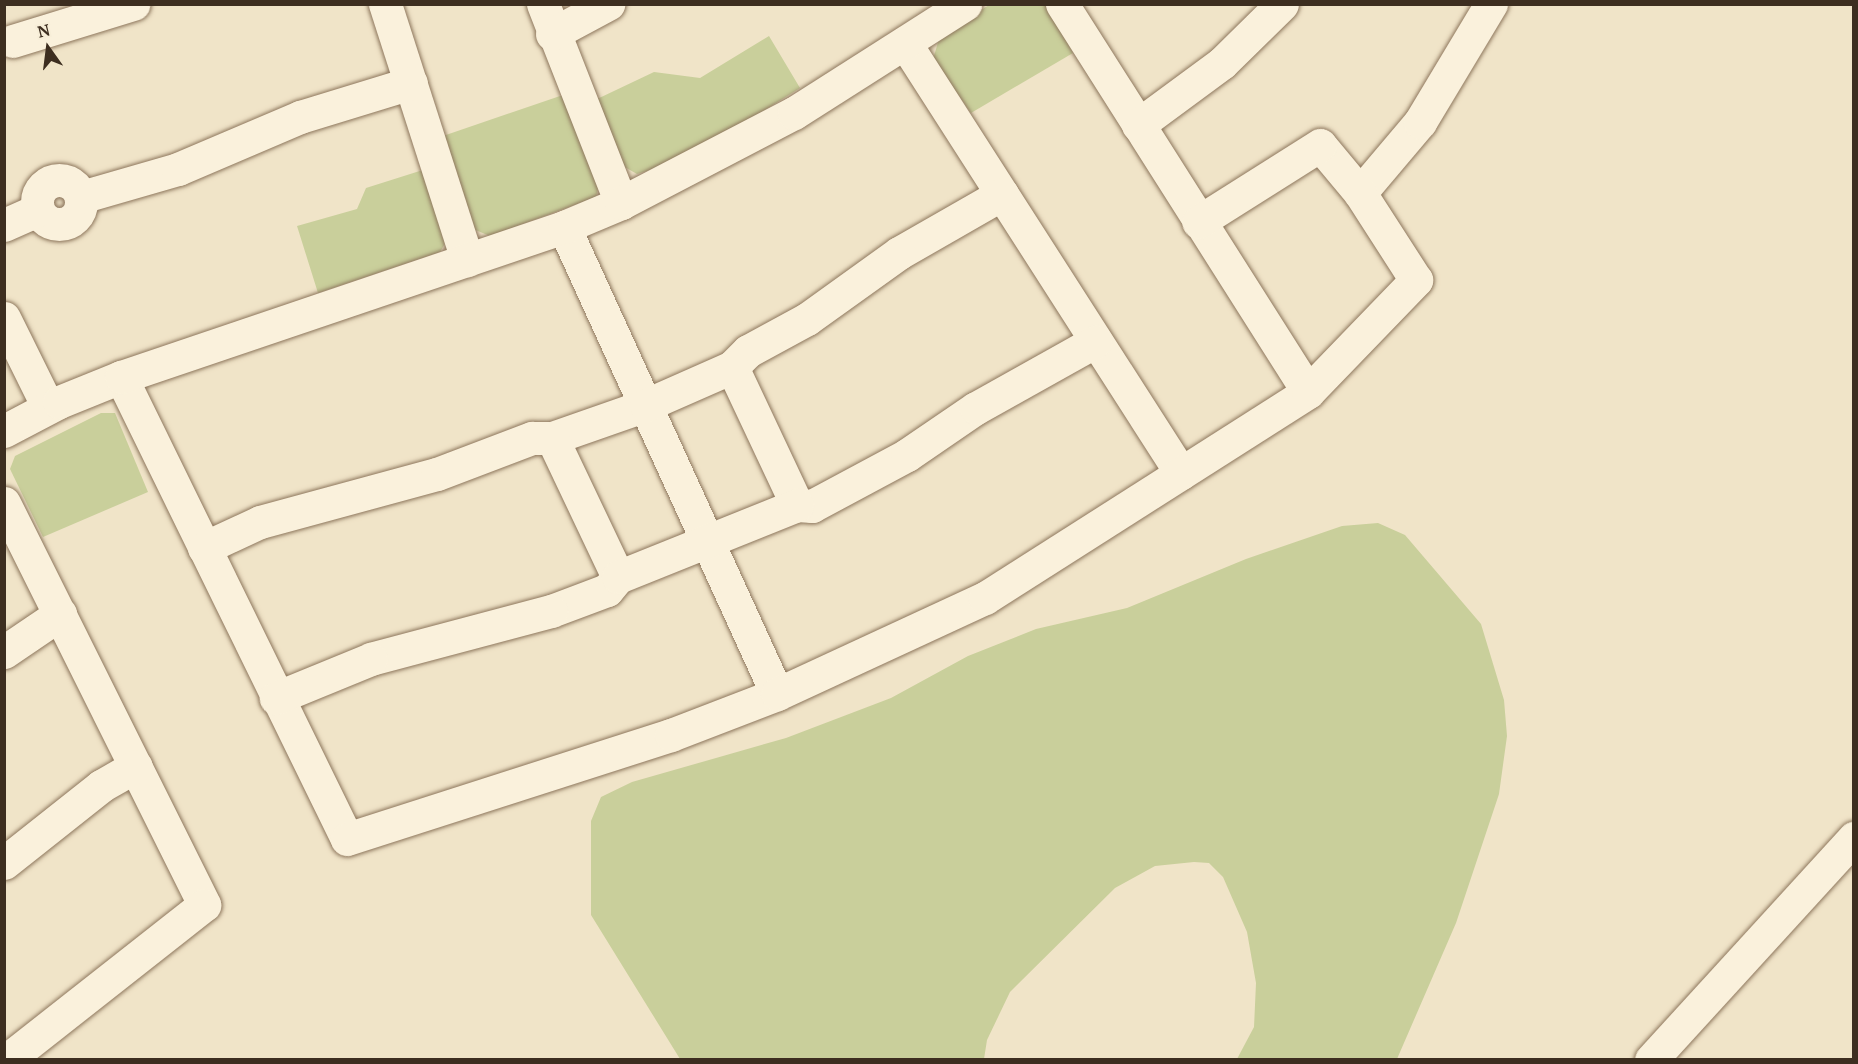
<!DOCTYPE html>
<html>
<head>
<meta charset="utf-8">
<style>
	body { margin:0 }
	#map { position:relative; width:1858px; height:1064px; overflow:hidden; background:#f0e4c8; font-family:"PT Serif",serif }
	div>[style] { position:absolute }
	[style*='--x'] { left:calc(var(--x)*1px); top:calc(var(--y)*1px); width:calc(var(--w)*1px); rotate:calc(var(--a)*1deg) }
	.green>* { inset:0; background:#c9cf9b }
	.roads { filter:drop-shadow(0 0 2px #8d765c) drop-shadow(0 0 2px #8d765c) }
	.minor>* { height:33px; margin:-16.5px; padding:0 16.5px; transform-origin:16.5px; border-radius:16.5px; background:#faf1dc }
	.minor>.ring { margin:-16.5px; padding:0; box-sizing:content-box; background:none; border:33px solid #faf1dc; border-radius:50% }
	span { translate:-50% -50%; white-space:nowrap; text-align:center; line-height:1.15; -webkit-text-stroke:4.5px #f7eed8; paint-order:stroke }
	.frame { position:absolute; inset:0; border:6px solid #3d2e20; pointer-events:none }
	.north { position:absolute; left:18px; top:18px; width:60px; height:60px; -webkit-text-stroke:4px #f7eed8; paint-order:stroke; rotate:346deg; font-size:16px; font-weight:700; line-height:24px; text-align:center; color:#3d2e20 }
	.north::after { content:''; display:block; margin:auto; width:21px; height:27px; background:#3d2e20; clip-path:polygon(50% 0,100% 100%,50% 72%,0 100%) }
</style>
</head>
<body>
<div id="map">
	<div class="green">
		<div style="clip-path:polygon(989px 5px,1046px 5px,1073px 53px,971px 113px,933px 59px,940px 36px)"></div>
		<div style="clip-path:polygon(769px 36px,800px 88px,720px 138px,663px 166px,637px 174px,623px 166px,595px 100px,654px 72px,700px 78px)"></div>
		<div style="clip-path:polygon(563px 95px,600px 180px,596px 197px,490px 236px,473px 229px,443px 136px)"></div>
		<div style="clip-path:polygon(426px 169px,447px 240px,440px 252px,318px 293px,297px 226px,357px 209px,366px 188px)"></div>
		<div style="clip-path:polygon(101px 413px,115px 413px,148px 492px,43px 537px,10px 469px,15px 456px)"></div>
		<div style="clip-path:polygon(1378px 523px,1405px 535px,1481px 624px,1504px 700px,1507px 736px,1499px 794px,1456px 923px,1397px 1059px,1237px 1059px,1254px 1027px,1256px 983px,1247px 932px,1223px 877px,1209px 863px,1194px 862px,1155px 866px,1115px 888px,1010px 992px,987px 1040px,984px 1059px,680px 1059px,591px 915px,591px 821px,601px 797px,632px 782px,786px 738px,891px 698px,968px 656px,1036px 629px,1127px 608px,1246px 559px,1342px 526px)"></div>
	</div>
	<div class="roads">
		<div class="minor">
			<div style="--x:385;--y:4;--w:269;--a:72.2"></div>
			<div style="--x:543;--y:4;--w:214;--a:68.6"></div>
			<div style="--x:1062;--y:4;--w:459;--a:57.6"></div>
			<div style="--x:552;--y:34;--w:64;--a:-28.2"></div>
			<div style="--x:13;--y:41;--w:126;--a:-17.1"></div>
			<div style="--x:905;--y:43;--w:511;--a:57.31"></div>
			<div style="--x:1138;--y:125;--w:104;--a:-36.4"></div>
			<div style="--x:1222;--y:63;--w:84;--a:-44.5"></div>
			<div class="ring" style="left:37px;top:180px;width:11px;height:11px"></div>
			<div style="--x:1360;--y:193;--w:93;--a:-49.8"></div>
			<div style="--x:1420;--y:122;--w:138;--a:-59"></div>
			<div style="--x:1002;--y:194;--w:119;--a:150.2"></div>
			<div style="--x:899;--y:253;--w:113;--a:144.3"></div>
			<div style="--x:807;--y:319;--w:67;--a:151.5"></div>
			<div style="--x:748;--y:351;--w:23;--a:135"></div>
			<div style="--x:732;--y:367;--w:153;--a:64.8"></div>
			<div style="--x:797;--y:505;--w:15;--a:4"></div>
			<div style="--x:812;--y:506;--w:108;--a:-28.2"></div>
			<div style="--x:907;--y:455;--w:83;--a:-34.3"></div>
			<div style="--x:976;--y:408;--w:137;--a:-29.2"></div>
			<div style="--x:81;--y:197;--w:101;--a:-16.1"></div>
			<div style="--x:178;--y:169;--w:133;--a:-23.1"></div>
			<div style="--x:300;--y:117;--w:116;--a:-17"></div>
			<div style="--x:4;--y:225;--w:37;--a:-24"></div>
			<div style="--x:564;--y:227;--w:513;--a:65.48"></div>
			<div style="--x:4;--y:318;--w:99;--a:63.7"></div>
			<div style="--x:121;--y:377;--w:514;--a:63.93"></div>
			<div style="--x:347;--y:839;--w:340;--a:-17.8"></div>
			<div style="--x:671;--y:735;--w:114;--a:-21.1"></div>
			<div style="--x:777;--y:694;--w:229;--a:-24.8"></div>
			<div style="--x:985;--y:598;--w:383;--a:-32.5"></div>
			<div style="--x:1308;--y:392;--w:156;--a:-46"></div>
			<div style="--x:1416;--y:280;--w:103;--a:-122.8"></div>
			<div style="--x:1360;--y:193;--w:62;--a:-129.8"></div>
			<div style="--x:1320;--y:145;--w:144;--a:147.7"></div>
			<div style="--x:4;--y:431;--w:62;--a:-27.8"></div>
			<div style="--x:59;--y:402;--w:67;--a:-22"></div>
			<div style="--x:121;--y:377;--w:468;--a:-18.7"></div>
			<div style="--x:564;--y:227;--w:62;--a:-22.8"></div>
			<div style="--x:621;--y:203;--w:195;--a:-27.5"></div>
			<div style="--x:794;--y:113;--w:203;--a:-32.5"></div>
			<div style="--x:552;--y:438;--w:100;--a:-19.3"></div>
			<div style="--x:646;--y:405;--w:94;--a:-23.8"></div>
			<div style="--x:4;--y:503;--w:449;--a:63.5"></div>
			<div style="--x:204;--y:905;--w:251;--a:141.8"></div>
			<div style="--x:204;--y:548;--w:62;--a:-24.9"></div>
			<div style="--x:260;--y:522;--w:183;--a:-15.2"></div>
			<div style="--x:437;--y:474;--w:102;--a:-20.8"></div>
			<div style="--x:532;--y:438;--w:20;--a:0"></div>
			<div style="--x:552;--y:438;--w:154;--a:64.6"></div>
			<div style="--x:618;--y:577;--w:17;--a:130"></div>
			<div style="--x:607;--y:590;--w:60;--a:159.4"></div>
			<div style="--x:551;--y:611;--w:186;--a:165.1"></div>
			<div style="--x:371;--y:659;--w:103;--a:157.7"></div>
			<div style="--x:618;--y:577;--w:193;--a:-21.9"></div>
			<div style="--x:4;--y:652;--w:68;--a:-34.2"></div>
			<div style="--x:4;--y:863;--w:124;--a:-38.4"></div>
			<div style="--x:101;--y:786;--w:40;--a:-29.7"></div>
			<div style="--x:1651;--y:1060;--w:301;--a:-47.6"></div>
		</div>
	</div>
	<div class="frame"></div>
	<div class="north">N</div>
</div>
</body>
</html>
